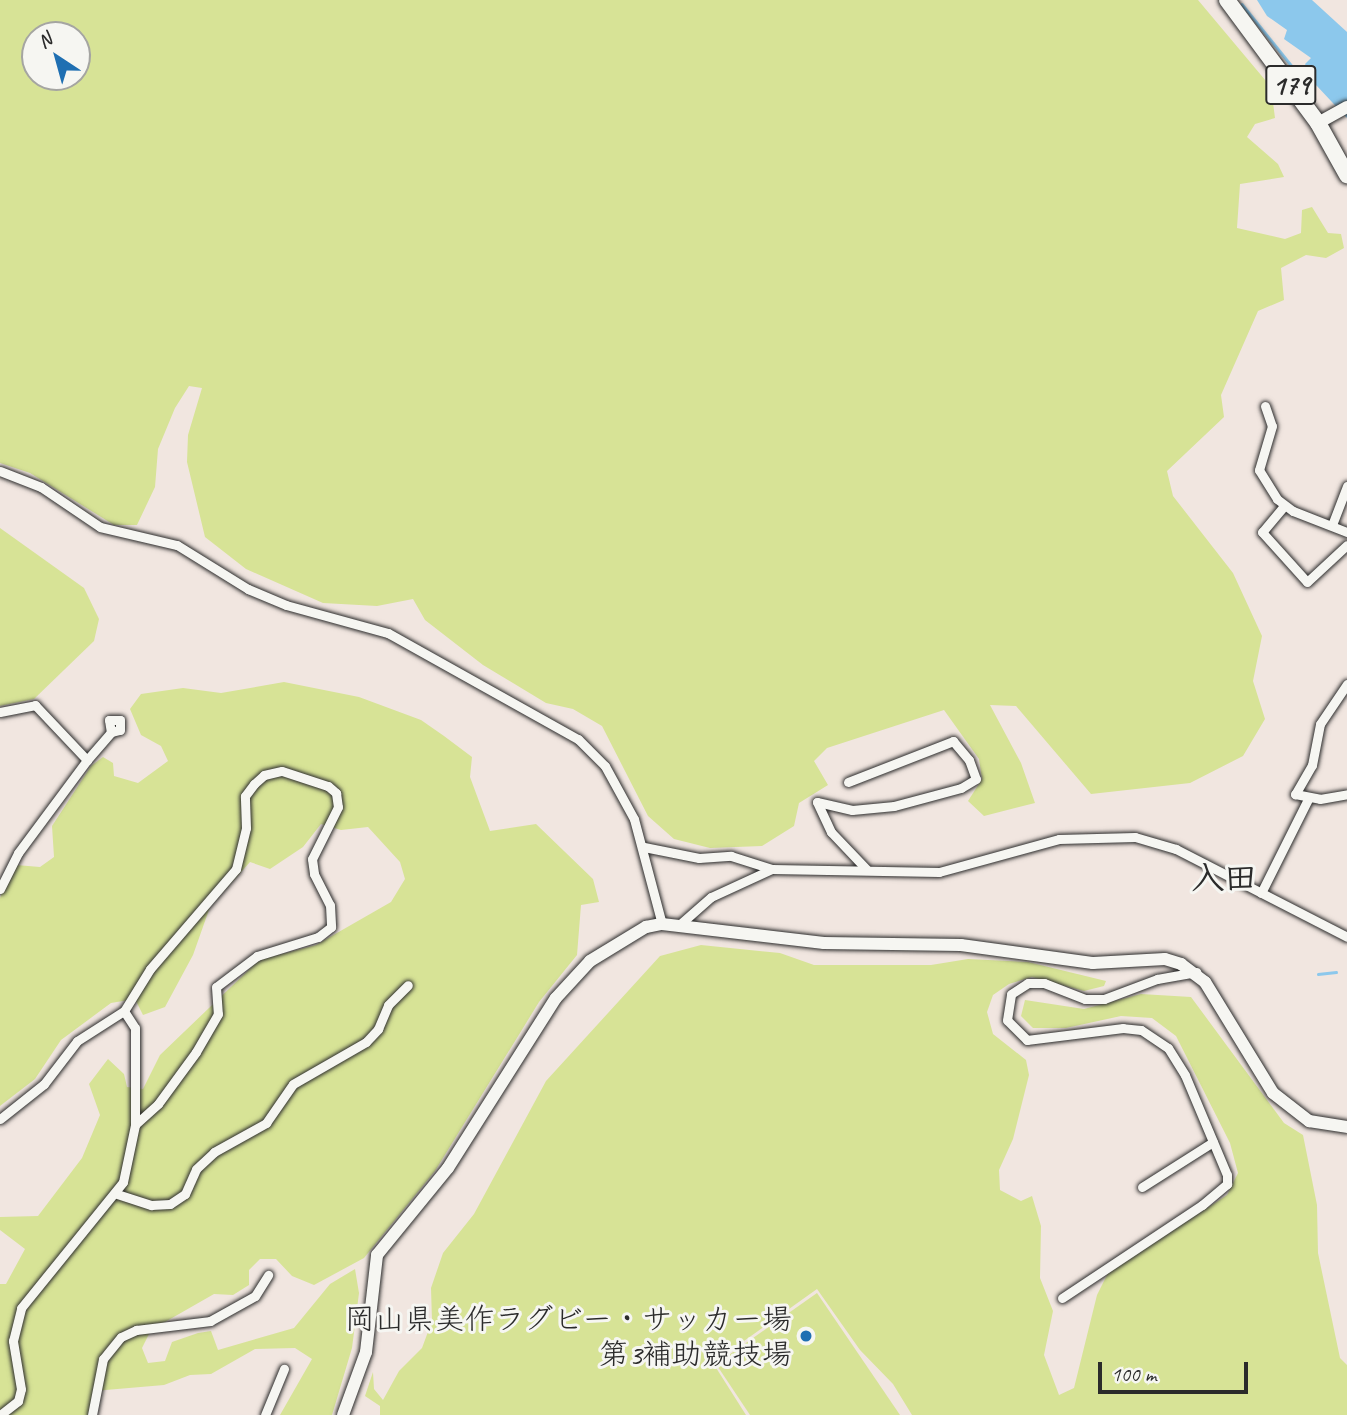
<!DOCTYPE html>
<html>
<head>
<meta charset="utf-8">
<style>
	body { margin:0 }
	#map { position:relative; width:1347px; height:1415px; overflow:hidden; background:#f1e6e0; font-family:Caveat,"Klee One",sans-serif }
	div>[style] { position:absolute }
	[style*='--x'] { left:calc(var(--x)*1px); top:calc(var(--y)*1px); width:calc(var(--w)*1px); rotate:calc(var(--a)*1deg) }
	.green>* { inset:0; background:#d7e396 }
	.water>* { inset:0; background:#8cc8ec }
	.stream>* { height:2.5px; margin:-1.25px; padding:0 1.25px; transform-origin:1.25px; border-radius:1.25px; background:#8cc8ec }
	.roads { filter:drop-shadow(0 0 2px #2b2b2b) drop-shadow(0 0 2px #2b2b2b) }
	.street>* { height:9px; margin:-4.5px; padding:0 4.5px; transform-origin:4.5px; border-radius:4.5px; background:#f6f6f2 }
	.secondary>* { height:12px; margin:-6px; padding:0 6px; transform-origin:6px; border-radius:6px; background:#f6f6f2 }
	.highway>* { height:16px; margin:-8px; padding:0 8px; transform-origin:8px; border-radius:8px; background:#f6f6f2 }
	.dots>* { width:19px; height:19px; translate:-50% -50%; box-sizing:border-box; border:4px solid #f6f6f2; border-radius:50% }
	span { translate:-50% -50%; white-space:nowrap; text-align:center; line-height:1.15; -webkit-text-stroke:6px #f6f6f2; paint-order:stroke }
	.shield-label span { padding:2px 5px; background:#f6f6f2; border:2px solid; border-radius:5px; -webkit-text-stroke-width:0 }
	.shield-label { font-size:28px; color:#2b2b2b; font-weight:700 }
	.poi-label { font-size:30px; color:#2b2b2b }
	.right { translate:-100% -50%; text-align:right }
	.quarter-label { font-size:33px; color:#2b2b2b; font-weight:700 }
	.north { position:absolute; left:21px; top:21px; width:70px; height:70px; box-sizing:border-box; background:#f6f6f2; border:2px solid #a5a5a2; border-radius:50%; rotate:324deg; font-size:19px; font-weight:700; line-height:28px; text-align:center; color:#2b2b2b }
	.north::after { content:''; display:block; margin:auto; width:24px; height:32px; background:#1f6fb2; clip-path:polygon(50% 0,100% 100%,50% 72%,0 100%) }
	.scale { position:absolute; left:1098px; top:1362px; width:150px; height:32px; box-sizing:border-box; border:4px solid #2b2b2b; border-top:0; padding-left:9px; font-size:21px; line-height:24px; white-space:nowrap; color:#2b2b2b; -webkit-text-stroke:5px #f6f6f2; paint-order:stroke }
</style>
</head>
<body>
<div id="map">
	<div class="green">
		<div style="clip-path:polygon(evenodd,0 0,1198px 0,1271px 87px,1275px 118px,1255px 124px,1247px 137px,1278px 164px,1284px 177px,1240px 184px,1237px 228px,1285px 239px,1301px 233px,1302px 210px,1312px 207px,1328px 233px,1341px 234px,1344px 248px,1326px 258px,1306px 255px,1281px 268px,1284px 300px,1258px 311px,1221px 395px,1224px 417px,1167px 471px,1173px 496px,1233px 573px,1262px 636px,1253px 681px,1265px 719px,1243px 756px,1190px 783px,1091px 794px,1016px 706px,990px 705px,1021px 763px,1035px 803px,984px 816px,968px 801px,982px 779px,979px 759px,944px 710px,827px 748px,814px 761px,828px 785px,799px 803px,794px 826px,762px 846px,710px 848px,674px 839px,648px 816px,602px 726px,573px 709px,546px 703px,483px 665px,425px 620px,413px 599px,377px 606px,323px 603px,246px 569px,205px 537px,187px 462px,188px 435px,202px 388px,189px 386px,175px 408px,158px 449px,155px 487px,137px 525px,114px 525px,30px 473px,0 463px,0 0,35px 35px,77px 35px,77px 77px,35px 77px,35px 35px)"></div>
		<div style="clip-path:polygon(0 528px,84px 588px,99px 619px,94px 641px,34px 699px,0 706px)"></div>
		<div style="clip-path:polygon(284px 682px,359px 697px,421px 720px,444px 736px,472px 757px,470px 777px,490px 831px,536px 824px,593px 879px,599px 902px,581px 905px,577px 955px,539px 1002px,435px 1171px,364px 1258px,314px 1285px,292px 1276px,276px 1259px,260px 1259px,249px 1270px,249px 1285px,233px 1295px,214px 1294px,151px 1330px,142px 1348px,148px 1363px,165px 1361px,172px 1342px,198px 1333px,211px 1331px,218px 1350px,294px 1328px,330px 1284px,355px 1269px,359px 1293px,352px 1348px,332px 1415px,280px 1415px,312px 1359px,295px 1348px,255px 1349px,211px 1374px,190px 1375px,164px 1385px,94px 1391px,88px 1415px,0 1415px,0 1284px,6px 1284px,25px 1249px,0 1230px,0 1217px,38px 1216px,82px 1158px,100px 1115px,89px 1084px,108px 1059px,124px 1074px,127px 1087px,143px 1089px,160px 1055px,259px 960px,316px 945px,391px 902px,405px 879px,400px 862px,368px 827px,341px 830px,321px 824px,303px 847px,270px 869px,250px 862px,210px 907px,193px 955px,165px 1007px,143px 1015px,135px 999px,111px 1003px,61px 1040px,35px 1079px,0 1106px,0 898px,5px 884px,16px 865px,40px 867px,54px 857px,52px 826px,91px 766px,103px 757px,113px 763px,114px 776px,138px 783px,168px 761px,161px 746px,141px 735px,130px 709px,141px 694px,183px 688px,221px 693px)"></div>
		<div style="clip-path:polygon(701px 945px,780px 953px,814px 965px,931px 965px,968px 959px,1028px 962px,1106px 981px,1104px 986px,1084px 991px,1032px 977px,1009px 984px,993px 995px,987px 1012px,993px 1034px,1026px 1060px,1029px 1075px,1013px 1139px,999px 1170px,1000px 1190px,1021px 1201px,1032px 1196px,1041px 1226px,1040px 1278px,1053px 1311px,1044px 1355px,1059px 1395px,1074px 1388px,1097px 1295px,1108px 1273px,1227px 1195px,1238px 1173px,1230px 1143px,1176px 1036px,1152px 1018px,1121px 1016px,1066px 1028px,1033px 1028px,1021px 1016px,1025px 1000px,1084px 1009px,1141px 994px,1191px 997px,1284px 1123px,1303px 1135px,1317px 1205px,1318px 1253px,1340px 1358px,1347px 1365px,1347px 1415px,912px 1415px,893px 1384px,860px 1350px,817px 1289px,713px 1363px,746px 1415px,380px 1415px,380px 1406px,365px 1396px,373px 1372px,374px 1389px,383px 1400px,399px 1371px,422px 1348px,432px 1321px,431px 1288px,443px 1253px,474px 1214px,546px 1081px,660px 956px)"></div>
		<div style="clip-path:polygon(817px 1293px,900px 1415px,750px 1415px,716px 1364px)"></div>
	</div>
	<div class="water">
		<div style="clip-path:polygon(1257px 0,1312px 0,1347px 32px,1347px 118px,1316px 85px,1305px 64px,1311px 58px,1284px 39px,1287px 30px,1267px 16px)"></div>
	</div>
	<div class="stream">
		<div style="--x:1242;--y:4;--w:99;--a:51.2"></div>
		<div style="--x:1308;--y:89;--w:10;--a:-37"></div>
		<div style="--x:1318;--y:974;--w:18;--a:-6"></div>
	</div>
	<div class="roads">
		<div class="street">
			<div style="--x:1265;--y:406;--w:21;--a:71"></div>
			<div style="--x:1272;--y:426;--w:46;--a:106.5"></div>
			<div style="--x:1259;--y:470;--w:34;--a:58"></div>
			<div style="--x:1277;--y:499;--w:20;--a:37"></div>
			<div style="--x:1293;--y:511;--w:58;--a:21.3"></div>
			<div style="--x:0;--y:471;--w:44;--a:21.3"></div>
			<div style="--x:41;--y:487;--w:71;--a:34.1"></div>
			<div style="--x:100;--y:527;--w:79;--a:13.2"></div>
			<div style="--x:177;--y:545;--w:84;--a:31.8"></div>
			<div style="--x:248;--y:589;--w:41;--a:22.8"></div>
			<div style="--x:286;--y:605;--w:106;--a:15.4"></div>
			<div style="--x:388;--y:633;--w:218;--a:29.2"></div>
			<div style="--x:578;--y:739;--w:38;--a:45"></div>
			<div style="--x:605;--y:766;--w:60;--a:61.3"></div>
			<div style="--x:634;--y:819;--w:109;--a:75.1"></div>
			<div style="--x:1284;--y:506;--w:34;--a:130"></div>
			<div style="--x:1262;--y:532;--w:67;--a:48"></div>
			<div style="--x:1307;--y:582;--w:54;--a:-42.8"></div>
			<div style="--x:1332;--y:525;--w:42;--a:-69"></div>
			<div style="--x:1347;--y:684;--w:48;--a:124"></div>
			<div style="--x:1320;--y:724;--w:42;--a:101"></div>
			<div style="--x:1312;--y:765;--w:34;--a:120"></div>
			<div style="--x:1295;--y:794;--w:25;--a:11"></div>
			<div style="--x:1320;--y:799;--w:27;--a:-10"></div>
			<div style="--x:0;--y:712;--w:36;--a:-11"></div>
			<div style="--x:35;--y:705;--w:76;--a:46.6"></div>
			<div style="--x:848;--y:782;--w:113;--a:-21.3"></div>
			<div style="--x:953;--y:741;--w:25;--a:50"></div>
			<div style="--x:969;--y:760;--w:20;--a:70"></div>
			<div style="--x:976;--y:779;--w:17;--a:149"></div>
			<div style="--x:961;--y:788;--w:69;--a:165"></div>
			<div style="--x:894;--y:806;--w:42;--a:174.6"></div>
			<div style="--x:852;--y:810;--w:36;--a:-167"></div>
			<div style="--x:817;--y:802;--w:33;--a:65"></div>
			<div style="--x:831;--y:832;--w:52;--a:46.5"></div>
			<div style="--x:644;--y:847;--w:56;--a:11.3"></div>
			<div style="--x:699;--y:858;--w:32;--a:-4"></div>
			<div style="--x:731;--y:856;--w:43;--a:17.6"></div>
			<div style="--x:0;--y:889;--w:40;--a:-63.4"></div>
			<div style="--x:18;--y:853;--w:116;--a:-53.4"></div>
			<div style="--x:87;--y:760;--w:37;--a:-49"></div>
			<div style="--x:111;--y:732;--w:9;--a:-13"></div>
			<div style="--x:120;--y:730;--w:10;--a:-90"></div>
			<div style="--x:120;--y:720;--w:11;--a:180"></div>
			<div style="--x:109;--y:720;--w:12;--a:81"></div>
			<div style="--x:1261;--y:893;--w:105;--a:-63.4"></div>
			<div style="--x:678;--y:926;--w:44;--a:-41.3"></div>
			<div style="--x:711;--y:897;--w:67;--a:-24.7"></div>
			<div style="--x:772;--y:869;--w:167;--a:1"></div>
			<div style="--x:939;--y:872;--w:124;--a:-15.4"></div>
			<div style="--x:1059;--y:839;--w:76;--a:-1.5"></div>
			<div style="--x:1135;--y:837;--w:43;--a:16.3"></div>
			<div style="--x:1176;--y:849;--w:192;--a:27.2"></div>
			<div style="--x:0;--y:1119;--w:56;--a:-38.5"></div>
			<div style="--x:44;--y:1084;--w:54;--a:-52.5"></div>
			<div style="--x:77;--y:1041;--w:56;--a:-32.6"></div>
			<div style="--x:124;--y:1011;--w:49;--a:-58.2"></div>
			<div style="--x:150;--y:969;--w:132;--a:-49.3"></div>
			<div style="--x:236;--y:869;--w:42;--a:-76.3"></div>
			<div style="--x:246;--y:828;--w:32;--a:-92"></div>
			<div style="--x:245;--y:796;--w:15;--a:-53"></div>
			<div style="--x:254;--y:784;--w:13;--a:-42"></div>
			<div style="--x:264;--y:775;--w:18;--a:-13"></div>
			<div style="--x:282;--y:771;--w:48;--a:18.1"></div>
			<div style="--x:328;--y:786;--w:11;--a:41"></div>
			<div style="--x:336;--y:793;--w:14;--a:82"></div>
			<div style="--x:338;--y:807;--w:58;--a:116.6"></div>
			<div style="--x:312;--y:859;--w:15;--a:82"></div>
			<div style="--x:314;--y:874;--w:35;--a:63"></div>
			<div style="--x:330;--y:905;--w:22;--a:87"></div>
			<div style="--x:331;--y:927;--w:16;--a:142"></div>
			<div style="--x:318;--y:937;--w:64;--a:162.7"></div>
			<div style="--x:257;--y:956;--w:51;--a:142.9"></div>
			<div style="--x:216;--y:987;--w:27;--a:86"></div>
			<div style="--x:218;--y:1014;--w:44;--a:120.1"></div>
			<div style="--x:196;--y:1052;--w:64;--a:126.2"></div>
			<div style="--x:158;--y:1104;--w:31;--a:138"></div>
			<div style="--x:1142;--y:1187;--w:84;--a:-32.4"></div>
			<div style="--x:117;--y:1194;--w:36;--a:18"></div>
			<div style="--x:151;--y:1205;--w:19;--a:-3"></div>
			<div style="--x:170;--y:1204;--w:18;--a:-34"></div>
			<div style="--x:185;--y:1194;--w:27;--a:-66"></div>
			<div style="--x:196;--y:1169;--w:25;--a:-43"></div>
			<div style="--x:214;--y:1152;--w:60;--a:-29.1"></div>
			<div style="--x:266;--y:1123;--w:47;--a:-55.3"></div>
			<div style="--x:293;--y:1084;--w:84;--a:-29.9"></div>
			<div style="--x:366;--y:1042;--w:18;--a:-47"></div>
			<div style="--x:378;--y:1029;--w:26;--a:-67"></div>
			<div style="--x:388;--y:1005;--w:28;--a:-45"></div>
			<div style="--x:1062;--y:1298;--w:168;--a:-33.6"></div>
			<div style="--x:1202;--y:1205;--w:33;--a:-40"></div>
			<div style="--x:1227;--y:1184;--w:9;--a:-90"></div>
			<div style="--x:1227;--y:1175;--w:108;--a:-112.8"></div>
			<div style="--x:1185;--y:1075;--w:32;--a:-122"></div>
			<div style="--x:1168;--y:1048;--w:32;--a:-146"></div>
			<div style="--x:1141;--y:1030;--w:18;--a:-174"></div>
			<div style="--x:1123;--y:1028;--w:97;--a:172.9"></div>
			<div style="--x:1027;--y:1040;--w:28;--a:-135"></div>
			<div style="--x:1007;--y:1020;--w:26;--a:-81"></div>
			<div style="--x:1011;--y:994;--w:20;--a:-33"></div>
			<div style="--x:1028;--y:983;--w:16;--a:0"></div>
			<div style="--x:1044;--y:983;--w:44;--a:21.3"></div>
			<div style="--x:1085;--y:999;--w:19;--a:0"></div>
			<div style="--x:1104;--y:999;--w:57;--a:-20.7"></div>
			<div style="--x:1157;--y:979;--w:40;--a:-10"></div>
			<div style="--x:0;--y:1415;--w:23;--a:-38"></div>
			<div style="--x:18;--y:1401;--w:12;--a:-76"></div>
			<div style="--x:21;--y:1389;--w:49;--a:-99.5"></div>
			<div style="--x:13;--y:1341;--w:34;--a:-76"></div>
			<div style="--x:21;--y:1308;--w:162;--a:-51"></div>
			<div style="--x:123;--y:1182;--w:58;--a:-78.1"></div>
			<div style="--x:135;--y:1125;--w:97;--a:-90"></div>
			<div style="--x:135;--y:1028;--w:20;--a:-123"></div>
			<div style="--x:92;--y:1415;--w:57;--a:-78.9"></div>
			<div style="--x:103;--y:1359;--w:28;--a:-51"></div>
			<div style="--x:121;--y:1337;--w:17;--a:-25"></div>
			<div style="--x:136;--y:1330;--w:75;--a:-6.9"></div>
			<div style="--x:210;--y:1321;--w:51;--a:-29.1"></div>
			<div style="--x:255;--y:1296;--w:25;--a:-58"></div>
			<div style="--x:265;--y:1415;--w:50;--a:-67.6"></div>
		</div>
		<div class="secondary">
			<div style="--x:1318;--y:123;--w:33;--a:-29"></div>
			<div style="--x:343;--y:1415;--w:67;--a:-69.9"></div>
			<div style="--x:366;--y:1352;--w:98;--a:-83.5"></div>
			<div style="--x:377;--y:1255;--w:112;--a:-50.8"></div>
			<div style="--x:448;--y:1168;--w:201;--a:-57.6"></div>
			<div style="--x:556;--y:998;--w:50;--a:-47.4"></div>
			<div style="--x:590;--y:961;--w:66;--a:-31.3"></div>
			<div style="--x:646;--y:927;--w:16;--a:-11"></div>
			<div style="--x:662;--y:924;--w:163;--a:6.7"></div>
			<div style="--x:824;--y:943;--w:137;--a:0.8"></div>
			<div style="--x:961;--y:945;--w:133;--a:7.8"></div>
			<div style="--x:1093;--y:963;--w:72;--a:-3.2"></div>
			<div style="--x:1165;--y:959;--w:17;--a:17"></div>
			<div style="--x:1181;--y:964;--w:30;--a:37"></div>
			<div style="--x:1205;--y:982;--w:130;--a:58.5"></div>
			<div style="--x:1273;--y:1093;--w:46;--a:37.9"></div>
			<div style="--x:1309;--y:1121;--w:38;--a:9"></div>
		</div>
		<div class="highway">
			<div style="--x:1227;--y:0;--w:153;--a:53.5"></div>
			<div style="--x:1318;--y:123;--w:60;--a:60.9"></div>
		</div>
	</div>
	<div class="dots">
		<div style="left:806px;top:1336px;background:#1f6fb2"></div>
	</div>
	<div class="shield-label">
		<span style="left:1291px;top:85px">179</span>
	</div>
	<div class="poi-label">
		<span class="right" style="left:792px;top:1336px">岡山県美作ラグビー・サッカー場<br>第3補助競技場</span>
	</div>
	<div class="quarter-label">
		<span style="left:1224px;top:879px">入田</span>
	</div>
	<div class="north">N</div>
	<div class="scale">100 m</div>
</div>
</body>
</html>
